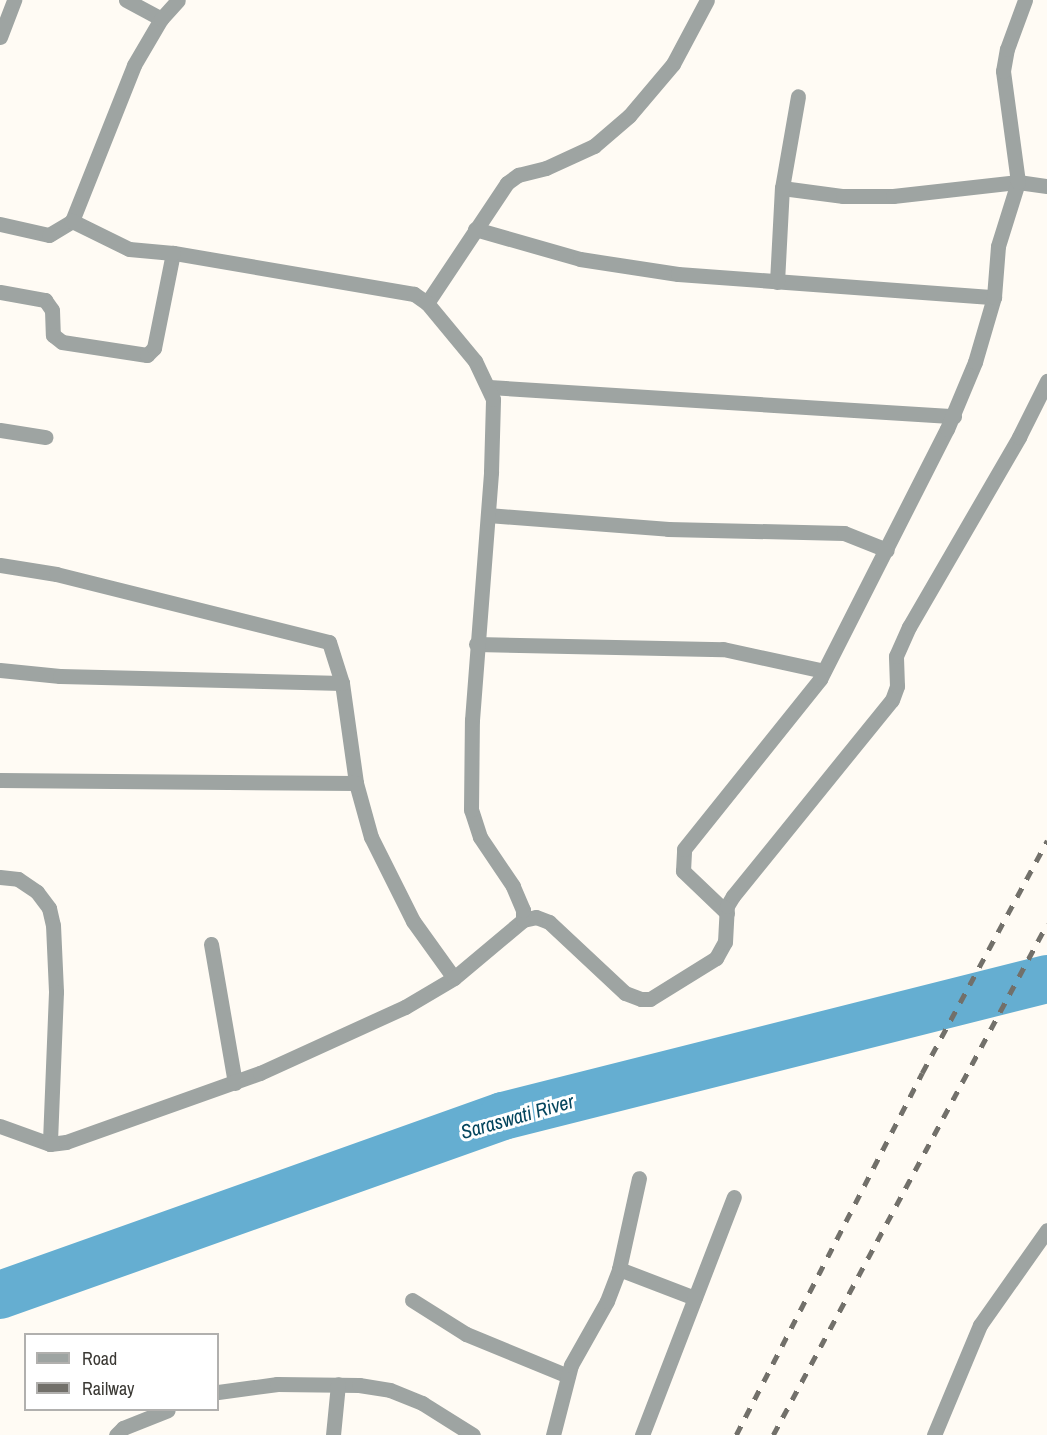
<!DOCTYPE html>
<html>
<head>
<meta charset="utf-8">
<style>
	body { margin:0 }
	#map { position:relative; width:1047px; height:1435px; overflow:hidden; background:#fffbf4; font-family:"Archivo Narrow",sans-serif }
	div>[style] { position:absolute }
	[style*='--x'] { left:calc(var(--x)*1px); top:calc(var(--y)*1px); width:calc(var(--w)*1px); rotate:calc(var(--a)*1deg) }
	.river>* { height:48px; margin:-24px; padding:0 24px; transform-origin:24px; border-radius:24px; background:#65aed1 }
	.minor>* { height:15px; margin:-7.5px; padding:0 7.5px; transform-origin:7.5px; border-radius:7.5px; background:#9ea4a2 }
	.rail>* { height:4.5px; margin-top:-2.25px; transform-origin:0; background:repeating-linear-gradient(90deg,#72706a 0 10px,transparent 0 20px) }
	span { translate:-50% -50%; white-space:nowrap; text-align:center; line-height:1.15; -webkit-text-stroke:6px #fff; paint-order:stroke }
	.water-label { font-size:20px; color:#05465e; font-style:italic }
	.legend { position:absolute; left:24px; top:1333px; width:195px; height:78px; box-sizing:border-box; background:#fff; border:2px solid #b1b0ae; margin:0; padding:8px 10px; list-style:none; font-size:18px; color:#3b3934 }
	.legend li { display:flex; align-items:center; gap:12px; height:30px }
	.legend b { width:30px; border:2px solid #b1b0ae }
</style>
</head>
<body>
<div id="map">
	<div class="river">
		<div style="--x:0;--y:1295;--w:534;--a:-19.59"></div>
		<div style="--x:503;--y:1116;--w:561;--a:-14.14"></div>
	</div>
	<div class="minor">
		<div style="--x:126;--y:0;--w:40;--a:28"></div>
		<div style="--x:0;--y:37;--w:40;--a:-69"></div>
		<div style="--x:782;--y:188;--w:62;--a:7.5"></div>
		<div style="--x:843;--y:196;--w:50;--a:0"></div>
		<div style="--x:893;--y:196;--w:126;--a:-6.4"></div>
		<div style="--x:1018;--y:182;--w:29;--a:8"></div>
		<div style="--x:0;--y:224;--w:50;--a:12.7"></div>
		<div style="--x:49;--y:235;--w:27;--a:-31"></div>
		<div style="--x:72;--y:221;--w:168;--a:-68.3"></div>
		<div style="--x:134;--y:65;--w:53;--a:-59.6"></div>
		<div style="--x:161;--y:19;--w:25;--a:-48"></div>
		<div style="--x:475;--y:229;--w:109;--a:15.9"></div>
		<div style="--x:580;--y:259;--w:99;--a:8.7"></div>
		<div style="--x:678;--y:274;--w:317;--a:4.2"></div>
		<div style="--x:777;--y:282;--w:94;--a:-87"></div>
		<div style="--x:782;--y:188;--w:93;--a:-80.1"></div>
		<div style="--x:0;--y:292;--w:46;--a:10.1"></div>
		<div style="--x:45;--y:300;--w:12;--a:55"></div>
		<div style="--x:52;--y:310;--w:25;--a:88"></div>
		<div style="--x:53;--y:335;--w:11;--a:38"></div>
		<div style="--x:62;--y:342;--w:86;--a:8.7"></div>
		<div style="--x:147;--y:355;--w:10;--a:-45"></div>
		<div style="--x:154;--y:348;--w:97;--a:-78.7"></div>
		<div style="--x:427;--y:303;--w:144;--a:-56.3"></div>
		<div style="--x:507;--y:183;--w:14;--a:-36"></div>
		<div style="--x:518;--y:175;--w:29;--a:-14"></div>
		<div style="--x:546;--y:168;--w:53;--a:-24.6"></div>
		<div style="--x:594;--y:146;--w:46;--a:-40.6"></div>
		<div style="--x:629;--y:116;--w:68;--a:-49.8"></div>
		<div style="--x:673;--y:64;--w:72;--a:-62"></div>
		<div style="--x:489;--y:387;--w:466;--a:3.6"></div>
		<div style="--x:0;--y:430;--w:46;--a:8.8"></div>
		<div style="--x:488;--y:515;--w:181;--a:4.4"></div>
		<div style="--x:668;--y:529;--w:176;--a:1.3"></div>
		<div style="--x:844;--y:533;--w:46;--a:21.6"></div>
		<div style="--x:0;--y:565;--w:57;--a:9.1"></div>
		<div style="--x:56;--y:574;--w:281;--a:14"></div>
		<div style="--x:329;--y:642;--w:43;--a:72.4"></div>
		<div style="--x:342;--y:683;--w:101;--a:82"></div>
		<div style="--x:356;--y:783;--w:56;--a:74.5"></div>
		<div style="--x:371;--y:837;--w:94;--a:63.4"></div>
		<div style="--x:413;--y:921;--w:70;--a:54.3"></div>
		<div style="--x:476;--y:644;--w:247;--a:1.2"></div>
		<div style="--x:723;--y:649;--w:103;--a:12.3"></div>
		<div style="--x:0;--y:670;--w:60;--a:5.7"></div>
		<div style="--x:60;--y:676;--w:282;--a:1.4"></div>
		<div style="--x:0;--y:780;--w:356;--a:0.5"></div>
		<div style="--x:0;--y:877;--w:18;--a:6"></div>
		<div style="--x:18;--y:879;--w:23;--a:34"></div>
		<div style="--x:37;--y:892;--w:20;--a:53"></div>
		<div style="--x:49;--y:908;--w:17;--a:77"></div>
		<div style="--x:53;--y:925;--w:67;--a:87.4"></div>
		<div style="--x:56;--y:992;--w:152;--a:92.3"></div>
		<div style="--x:727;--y:913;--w:61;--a:-136.3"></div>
		<div style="--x:683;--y:871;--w:22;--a:-87"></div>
		<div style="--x:684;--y:849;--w:218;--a:-51.3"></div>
		<div style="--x:820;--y:679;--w:280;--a:-63.1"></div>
		<div style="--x:947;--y:429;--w:73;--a:-67.3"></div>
		<div style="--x:975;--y:362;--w:68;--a:-73.7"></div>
		<div style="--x:994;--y:297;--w:51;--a:-85.5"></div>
		<div style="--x:998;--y:246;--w:67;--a:-72.6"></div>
		<div style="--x:1018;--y:182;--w:112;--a:-97.7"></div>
		<div style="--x:1003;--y:71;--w:22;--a:-80"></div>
		<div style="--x:1007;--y:49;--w:52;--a:-69.8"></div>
		<div style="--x:523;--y:920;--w:13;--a:-13"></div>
		<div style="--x:536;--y:917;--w:14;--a:21"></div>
		<div style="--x:549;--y:922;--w:104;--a:43.1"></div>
		<div style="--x:625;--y:993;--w:17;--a:21"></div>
		<div style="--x:641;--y:999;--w:9;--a:0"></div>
		<div style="--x:650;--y:999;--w:78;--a:-31.8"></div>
		<div style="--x:716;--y:958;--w:18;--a:-61"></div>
		<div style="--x:725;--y:942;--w:36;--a:-87"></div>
		<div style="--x:727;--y:906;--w:12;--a:-59"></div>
		<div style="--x:733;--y:896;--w:252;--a:-51"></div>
		<div style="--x:892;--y:700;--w:15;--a:-70"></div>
		<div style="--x:897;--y:686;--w:30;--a:-92"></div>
		<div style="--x:896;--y:656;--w:32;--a:-66"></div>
		<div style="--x:909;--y:627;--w:220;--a:-59.9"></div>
		<div style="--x:1019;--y:437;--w:63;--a:-63.4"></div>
		<div style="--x:211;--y:944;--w:141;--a:80.2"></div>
		<div style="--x:0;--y:1126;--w:53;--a:19.8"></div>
		<div style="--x:50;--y:1144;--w:16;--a:-7"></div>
		<div style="--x:66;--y:1142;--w:206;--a:-19.6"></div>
		<div style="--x:260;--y:1073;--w:159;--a:-24.5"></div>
		<div style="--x:405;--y:1007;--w:57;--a:-30.6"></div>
		<div style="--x:454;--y:978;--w:90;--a:-40"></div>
		<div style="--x:523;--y:920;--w:10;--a:-90"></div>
		<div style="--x:523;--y:910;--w:26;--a:-113"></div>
		<div style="--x:513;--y:886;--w:59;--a:-124"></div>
		<div style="--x:480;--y:837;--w:28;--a:-108"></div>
		<div style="--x:471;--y:810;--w:90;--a:-89.4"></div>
		<div style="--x:472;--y:720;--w:249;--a:-85.6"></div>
		<div style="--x:491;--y:472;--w:73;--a:-88.4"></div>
		<div style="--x:493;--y:399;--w:42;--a:-115.3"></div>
		<div style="--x:475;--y:361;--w:75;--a:-129.6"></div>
		<div style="--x:427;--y:303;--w:16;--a:-145"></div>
		<div style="--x:414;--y:294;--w:244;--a:-170.3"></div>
		<div style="--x:173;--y:253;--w:44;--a:-174.8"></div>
		<div style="--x:129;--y:249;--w:64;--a:-153.8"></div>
		<div style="--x:619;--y:1269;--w:81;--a:20.9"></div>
		<div style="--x:412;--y:1300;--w:64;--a:32.2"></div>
		<div style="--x:466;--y:1334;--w:110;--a:22.4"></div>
		<div style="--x:218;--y:1392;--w:60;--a:-7.7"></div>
		<div style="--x:277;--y:1384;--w:82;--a:0.7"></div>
		<div style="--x:359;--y:1385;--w:31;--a:9"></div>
		<div style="--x:390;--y:1390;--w:35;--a:22"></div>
		<div style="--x:422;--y:1403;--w:60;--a:32.1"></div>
		<div style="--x:116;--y:1435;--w:10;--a:-45"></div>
		<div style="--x:123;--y:1428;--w:48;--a:-21.8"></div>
		<div style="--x:333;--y:1435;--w:51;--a:-84.4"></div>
		<div style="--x:553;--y:1435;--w:72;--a:-75.6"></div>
		<div style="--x:571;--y:1365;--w:73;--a:-60.6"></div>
		<div style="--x:607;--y:1301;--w:34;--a:-69"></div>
		<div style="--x:619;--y:1269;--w:93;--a:-77.6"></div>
		<div style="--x:642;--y:1435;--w:255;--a:-68.9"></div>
		<div style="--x:934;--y:1435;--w:119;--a:-67.3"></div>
		<div style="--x:980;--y:1325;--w:116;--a:-54.8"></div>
	</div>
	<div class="rail">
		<div style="--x:736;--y:1435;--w:407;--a:-62.8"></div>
		<div style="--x:922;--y:1073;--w:264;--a:-61.7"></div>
		<div style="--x:773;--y:1435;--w:580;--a:-61.8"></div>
	</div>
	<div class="water-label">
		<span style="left:517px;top:1116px;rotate:-16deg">Saraswati River</span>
	</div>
	<ul class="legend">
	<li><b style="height:8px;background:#9ea4a2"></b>Road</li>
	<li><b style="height:8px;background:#72706a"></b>Railway</li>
	</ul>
</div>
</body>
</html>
